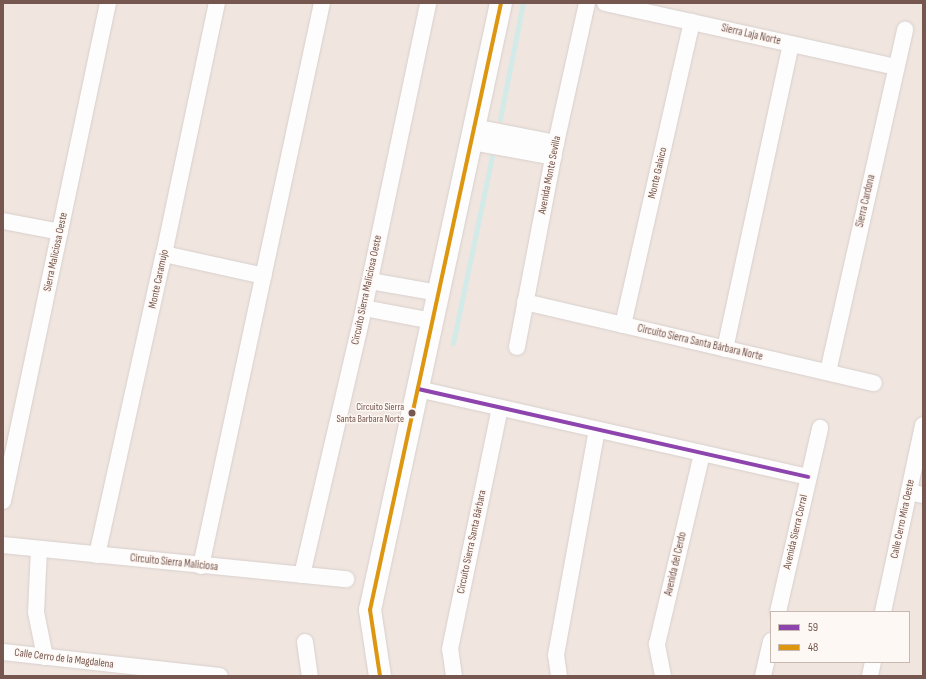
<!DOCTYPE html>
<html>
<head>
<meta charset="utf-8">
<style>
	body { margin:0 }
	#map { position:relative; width:926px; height:679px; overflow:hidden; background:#f8f4f0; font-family:"Sofia Sans Condensed",sans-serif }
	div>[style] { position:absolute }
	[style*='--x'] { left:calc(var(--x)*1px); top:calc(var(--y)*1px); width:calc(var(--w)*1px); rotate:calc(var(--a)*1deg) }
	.residential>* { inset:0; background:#f0e5df }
	.stream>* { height:5px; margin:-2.5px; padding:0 2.5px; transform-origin:2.5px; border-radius:2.5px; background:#d2eae8 }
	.roads { filter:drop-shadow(0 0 1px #d7cfcc) drop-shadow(0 0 1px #d7cfcc) }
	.street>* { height:16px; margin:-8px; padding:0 8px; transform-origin:8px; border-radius:8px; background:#fefdfd }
	.secondary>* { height:22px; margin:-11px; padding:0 11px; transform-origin:11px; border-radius:11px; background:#fefdfd }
	.bus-1>* { height:4px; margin:-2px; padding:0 2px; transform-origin:2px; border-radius:2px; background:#8e44ad }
	.bus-2>* { height:4px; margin:-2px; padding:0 2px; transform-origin:2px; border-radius:2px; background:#dd9610 }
	.dots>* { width:11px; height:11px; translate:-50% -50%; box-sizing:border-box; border:2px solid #fef8f4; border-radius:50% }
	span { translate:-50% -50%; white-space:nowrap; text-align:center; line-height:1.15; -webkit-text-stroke:3px #fef8f4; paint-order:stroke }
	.bus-label { font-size:10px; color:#765750 }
	.right { translate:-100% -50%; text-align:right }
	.street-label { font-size:11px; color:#765750 }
	.frame { position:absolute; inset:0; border:4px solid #765750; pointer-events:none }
	.legend { position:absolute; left:770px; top:611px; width:140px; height:52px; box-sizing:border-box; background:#fef8f4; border:1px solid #c8b8b2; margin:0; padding:5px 7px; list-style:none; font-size:12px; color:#765750 }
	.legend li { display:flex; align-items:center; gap:8px; height:20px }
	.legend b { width:20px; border:1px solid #c8b8b2 }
</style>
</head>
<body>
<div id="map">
	<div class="residential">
		<div style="clip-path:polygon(evenodd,3px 3px,923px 3px,923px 676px,3px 676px,3px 3px,771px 612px,909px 612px,909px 662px,771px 662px,771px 612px)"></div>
	</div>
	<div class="stream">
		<div style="--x:500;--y:119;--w:118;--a:-78.8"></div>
		<div style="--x:453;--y:343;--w:190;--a:-78.2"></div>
	</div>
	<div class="roads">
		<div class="street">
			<div style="--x:605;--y:3;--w:298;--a:12.4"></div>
			<div style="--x:474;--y:127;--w:84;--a:11"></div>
			<div style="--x:471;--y:142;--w:84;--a:10.2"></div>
			<div style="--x:3;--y:221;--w:58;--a:10.9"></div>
			<div style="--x:164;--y:254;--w:102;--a:12.4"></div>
			<div style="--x:370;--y:281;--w:69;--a:10"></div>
			<div style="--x:525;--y:302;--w:358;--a:13.1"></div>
			<div style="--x:364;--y:308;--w:69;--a:10.8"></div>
			<div style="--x:623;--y:325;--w:311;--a:-77.2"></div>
			<div style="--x:517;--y:347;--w:208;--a:-79.2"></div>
			<div style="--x:556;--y:143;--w:143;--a:-77.5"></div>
			<div style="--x:725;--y:349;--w:312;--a:-77.8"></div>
			<div style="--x:828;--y:372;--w:351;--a:-77.3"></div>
			<div style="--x:418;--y:389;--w:400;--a:12.7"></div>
			<div style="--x:909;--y:492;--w:14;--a:12"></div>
			<div style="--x:3;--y:501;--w:509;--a:-78.09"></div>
			<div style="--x:3;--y:545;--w:345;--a:5.7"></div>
			<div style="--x:39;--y:549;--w:63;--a:92.7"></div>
			<div style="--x:36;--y:612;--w:46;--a:78.7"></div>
			<div style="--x:97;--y:555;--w:308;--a:-77.5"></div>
			<div style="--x:164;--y:254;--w:257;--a:-78.1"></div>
			<div style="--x:201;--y:566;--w:576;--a:-77.87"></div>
			<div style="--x:302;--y:575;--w:274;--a:-76.9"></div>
			<div style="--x:364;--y:308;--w:312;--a:-78.1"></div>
			<div style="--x:778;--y:612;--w:189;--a:-77.1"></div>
			<div style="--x:883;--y:612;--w:191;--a:-77.9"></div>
			<div style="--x:305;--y:642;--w:34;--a:82"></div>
			<div style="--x:3;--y:652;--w:218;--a:6.3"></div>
			<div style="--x:454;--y:676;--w:27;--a:-98"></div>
			<div style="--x:450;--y:649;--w:246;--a:-78.3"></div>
			<div style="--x:559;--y:676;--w:21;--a:-98"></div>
			<div style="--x:556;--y:655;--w:229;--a:-79.7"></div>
			<div style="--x:663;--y:676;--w:33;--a:-101"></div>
			<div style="--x:657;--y:644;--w:196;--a:-76.7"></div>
			<div style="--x:763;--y:676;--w:36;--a:-77"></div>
			<div style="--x:870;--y:676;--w:14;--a:-78"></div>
		</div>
		<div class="secondary">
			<div style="--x:380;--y:676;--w:67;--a:-98.6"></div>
			<div style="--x:370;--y:610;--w:621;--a:-77.82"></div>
		</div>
	</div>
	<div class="bus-1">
		<div style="--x:418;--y:389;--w:400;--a:12.7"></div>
	</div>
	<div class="bus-2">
		<div style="--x:380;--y:676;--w:67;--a:-98.6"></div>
		<div style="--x:370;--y:610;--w:621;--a:-77.82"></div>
	</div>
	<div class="dots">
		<div style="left:412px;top:413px;background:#765750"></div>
	</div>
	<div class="bus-label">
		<span class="right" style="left:404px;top:413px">Circuito Sierra<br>Santa Barbara Norte</span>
	</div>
	<div class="street-label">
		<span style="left:751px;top:35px;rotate:13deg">Sierra Laja Norte</span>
		<span style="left:658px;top:173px;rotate:-77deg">Monte Galaico</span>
		<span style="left:550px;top:175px;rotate:-79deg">Avenida Monte Sevilla</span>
		<span style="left:866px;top:201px;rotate:-77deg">Sierra Cardona</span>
		<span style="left:56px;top:252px;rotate:-78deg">Sierra Maliciosa Oeste</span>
		<span style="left:159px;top:279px;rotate:-78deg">Monte Caramujo</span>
		<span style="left:367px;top:290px;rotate:-78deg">Circuito Sierra Maliciosa Oeste</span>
		<span style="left:700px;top:343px;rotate:13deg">Circuito Sierra Santa Bárbara Norte</span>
		<span style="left:903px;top:519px;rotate:-78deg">Calle Cerro Mira Oeste</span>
		<span style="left:796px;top:532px;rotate:-77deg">Avenida Sierra Corral</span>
		<span style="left:472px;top:542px;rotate:-78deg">Circuito Sierra Santa Bárbara</span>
		<span style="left:174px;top:563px;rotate:6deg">Circuito Sierra Maliciosa</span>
		<span style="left:676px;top:564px;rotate:-77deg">Avenida del Cerdo</span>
		<span style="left:64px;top:659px;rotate:7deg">Calle Cerro de la Magdalena</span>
	</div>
	<div class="frame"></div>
	<ul class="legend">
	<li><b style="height:5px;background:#8e44ad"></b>59</li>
	<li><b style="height:5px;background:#dd9610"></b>48</li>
	</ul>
</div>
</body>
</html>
